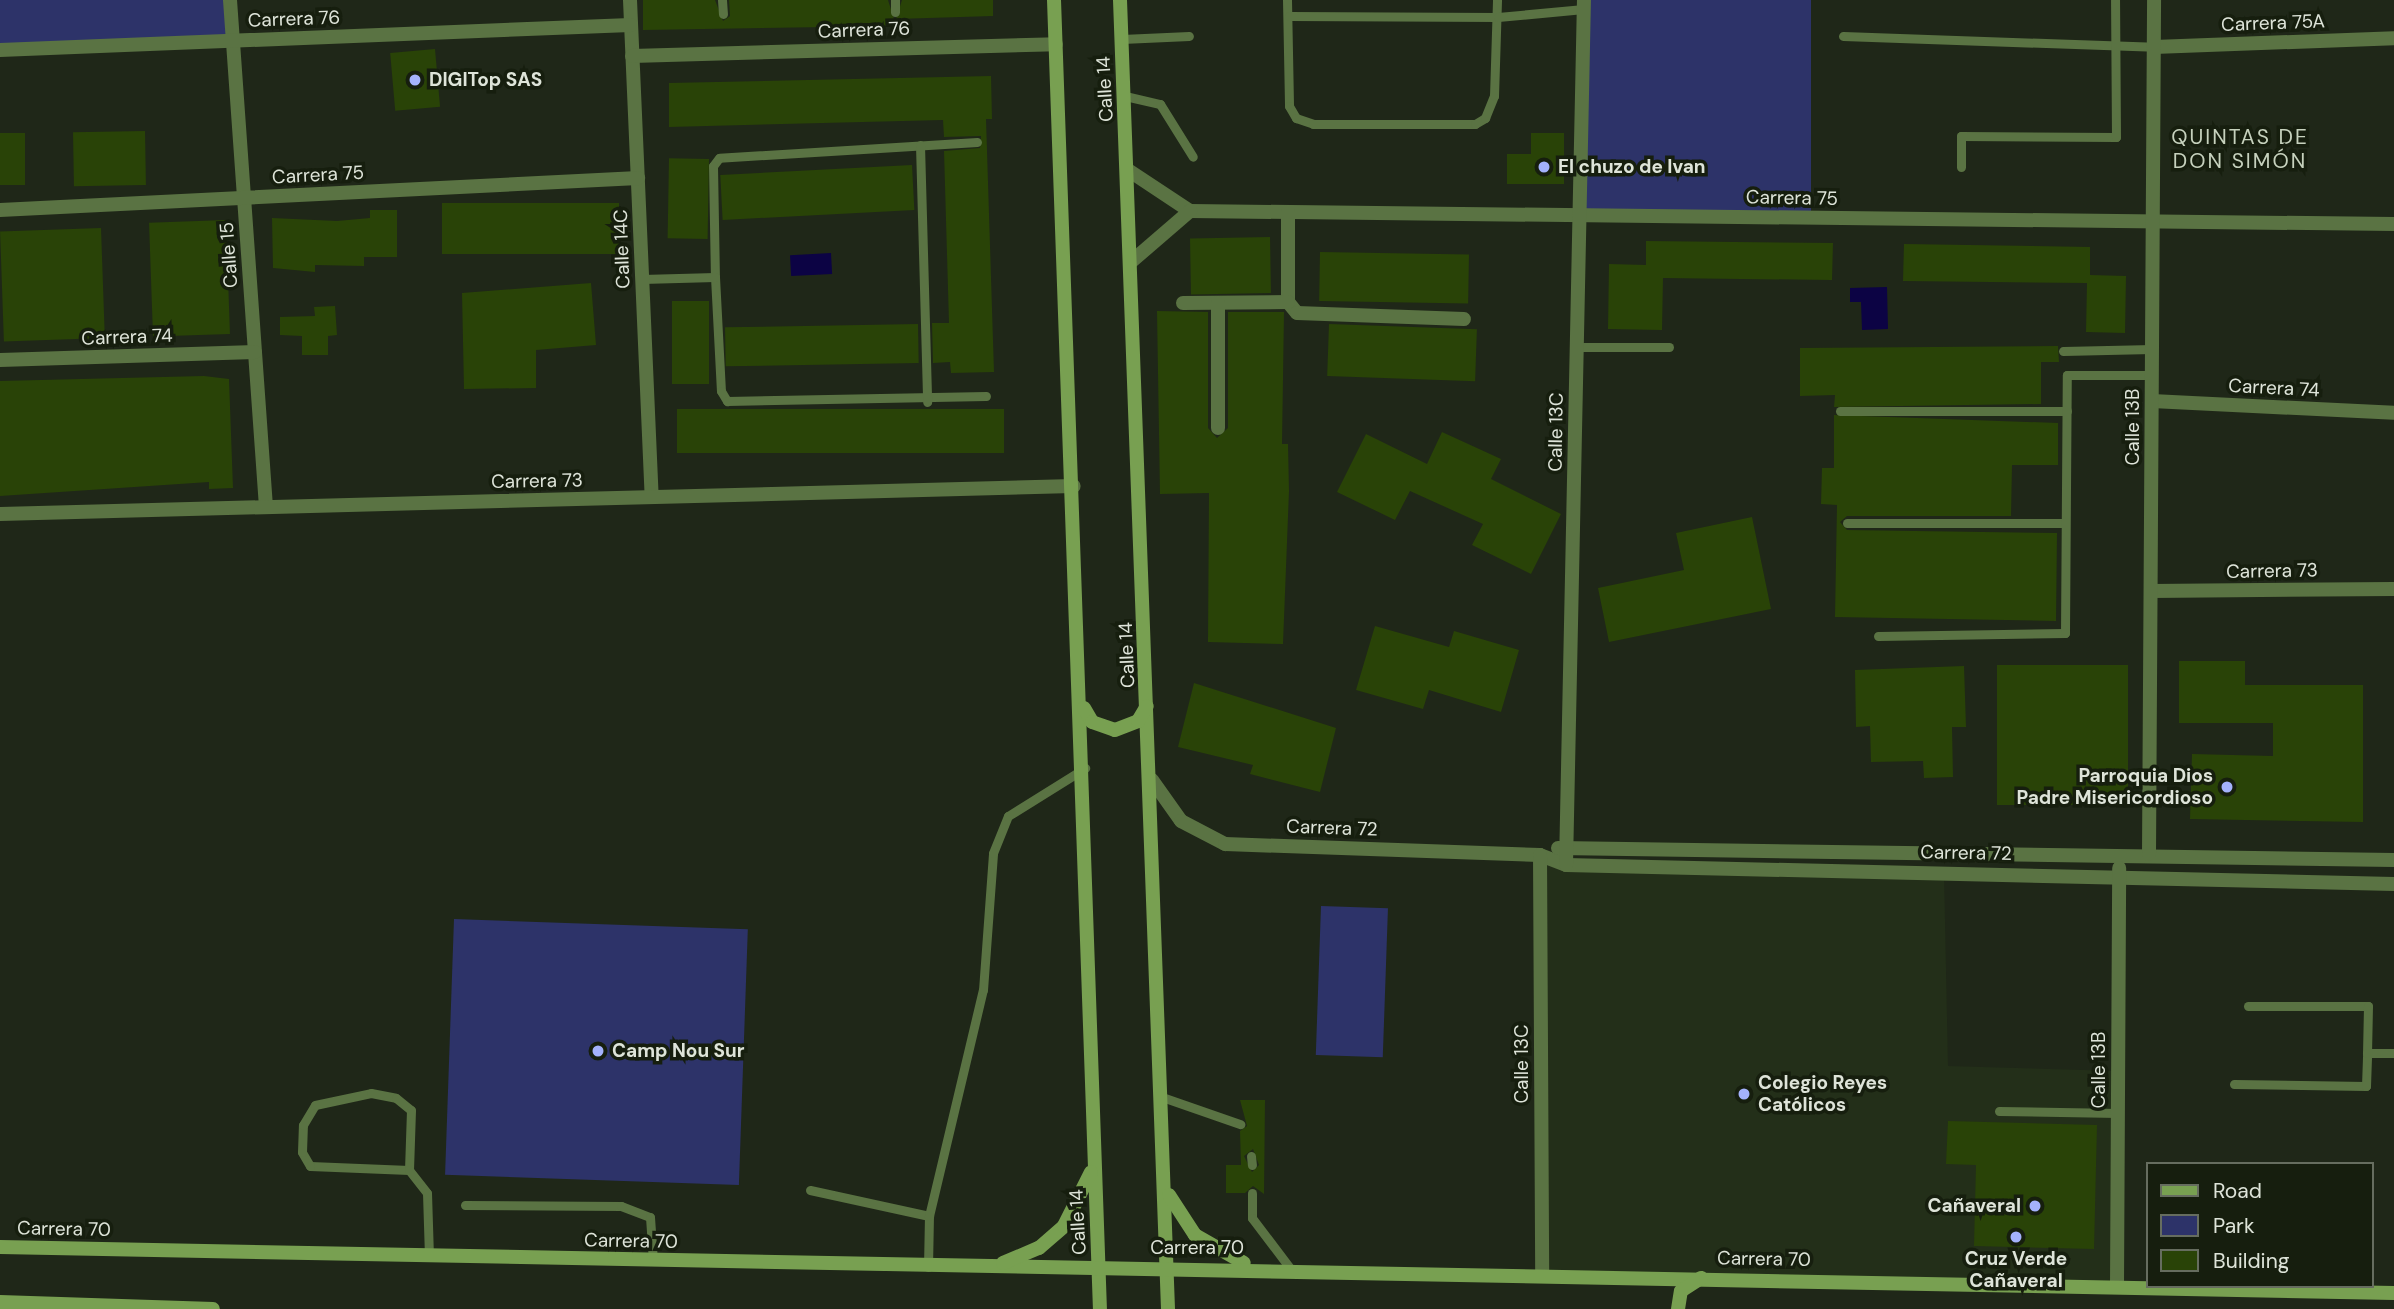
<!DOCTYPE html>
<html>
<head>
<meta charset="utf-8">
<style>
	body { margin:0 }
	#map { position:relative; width:2394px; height:1309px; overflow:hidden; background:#1f2718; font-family:"DM Sans",sans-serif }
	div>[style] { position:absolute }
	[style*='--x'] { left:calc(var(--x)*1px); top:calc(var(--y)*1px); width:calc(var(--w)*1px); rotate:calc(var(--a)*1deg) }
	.built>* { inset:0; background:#232f19 }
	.green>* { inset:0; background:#2d3369; transform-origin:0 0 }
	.water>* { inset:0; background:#0c0344; transform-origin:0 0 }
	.building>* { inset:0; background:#294307; transform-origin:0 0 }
	.lane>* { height:9px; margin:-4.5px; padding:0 4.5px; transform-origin:4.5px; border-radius:4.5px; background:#5a7343 }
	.street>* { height:14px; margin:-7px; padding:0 7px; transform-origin:7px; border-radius:7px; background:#5a7343 }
	.secondary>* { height:14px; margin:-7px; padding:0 7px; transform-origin:7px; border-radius:7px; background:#78a051 }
	.dots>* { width:19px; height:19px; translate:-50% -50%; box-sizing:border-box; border:4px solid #161e0e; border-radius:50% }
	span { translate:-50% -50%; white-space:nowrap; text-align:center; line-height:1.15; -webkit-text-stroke:7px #161e0e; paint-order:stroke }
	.street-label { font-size:19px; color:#dee4d9 }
	.poi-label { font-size:19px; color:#dee4d9; font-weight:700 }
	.left { translate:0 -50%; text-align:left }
	.right { translate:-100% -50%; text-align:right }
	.neighbourhood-label { font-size:21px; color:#c6d1bd; letter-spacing:2px }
	.legend { position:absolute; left:2146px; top:1162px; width:228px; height:126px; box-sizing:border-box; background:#161e0e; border:2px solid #666d5f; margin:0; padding:9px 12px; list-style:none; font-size:21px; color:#dee4d9 }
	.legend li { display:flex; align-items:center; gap:14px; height:35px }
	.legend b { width:35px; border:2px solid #666d5f }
</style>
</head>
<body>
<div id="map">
	<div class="built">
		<div style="clip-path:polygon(1540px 855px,1566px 865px,1944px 872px,1948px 1066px,2119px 1071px,2117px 1286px,1542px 1274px)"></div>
	</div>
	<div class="green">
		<div style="clip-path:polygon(0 0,230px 0,233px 41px,0 50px)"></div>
		<div style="left:1584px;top:0;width:227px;height:215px"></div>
		<div style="left:1321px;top:906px;width:67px;height:149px;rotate:2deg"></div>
		<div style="left:454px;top:919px;width:294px;height:256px;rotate:2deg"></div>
	</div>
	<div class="water">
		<div style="left:831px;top:253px;width:21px;height:41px;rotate:87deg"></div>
		<div style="clip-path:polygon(1887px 287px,1888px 329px,1862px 330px,1861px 302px,1850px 302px,1850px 288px)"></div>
	</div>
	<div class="building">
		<div style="clip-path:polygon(643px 0,715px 0,723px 21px,730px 16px,729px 0,888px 0,894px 19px,892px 26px,643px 30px)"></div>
		<div style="clip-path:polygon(902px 0,993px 0,993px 16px,896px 19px)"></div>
		<div style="left:435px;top:49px;width:58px;height:45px;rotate:85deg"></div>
		<div style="clip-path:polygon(991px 76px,992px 119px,986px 119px,994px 372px,951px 373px,950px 362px,933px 363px,932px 323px,949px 323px,944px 151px,980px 148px,981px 136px,944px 137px,943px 120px,669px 127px,669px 83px)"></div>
		<div style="left:145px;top:131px;width:54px;height:72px;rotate:89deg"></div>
		<div style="left:0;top:133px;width:25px;height:52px"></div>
		<div style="clip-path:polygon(1531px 133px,1564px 133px,1564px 184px,1507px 184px,1507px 154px,1531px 154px)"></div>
		<div style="left:709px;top:159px;width:80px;height:40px;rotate:91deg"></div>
		<div style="left:912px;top:165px;width:45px;height:192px;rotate:87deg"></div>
		<div style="left:619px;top:203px;width:51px;height:177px;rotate:90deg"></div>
		<div style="clip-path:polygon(370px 210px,397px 210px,397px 257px,364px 257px,364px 266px,315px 265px,315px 272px,273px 268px,272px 218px,337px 221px,370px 218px)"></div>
		<div style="left:226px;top:220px;width:114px;height:77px;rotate:88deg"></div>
		<div style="left:101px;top:228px;width:110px;height:101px;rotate:88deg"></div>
		<div style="left:1270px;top:237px;width:56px;height:80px;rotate:89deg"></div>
		<div style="clip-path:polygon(1646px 241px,1833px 243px,1832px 280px,1663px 278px,1662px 330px,1608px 329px,1609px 264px,1646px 265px)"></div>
		<div style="clip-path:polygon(1904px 244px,2090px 247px,2090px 275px,2126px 276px,2125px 333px,2086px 332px,2087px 283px,1903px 281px)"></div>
		<div style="left:1320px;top:252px;width:149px;height:49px;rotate:1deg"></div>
		<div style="clip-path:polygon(591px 283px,596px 345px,536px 350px,536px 388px,464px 389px,462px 293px)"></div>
		<div style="left:672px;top:301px;width:37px;height:83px"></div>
		<div style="clip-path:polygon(335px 306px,337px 335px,328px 336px,328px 355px,302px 355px,302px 336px,280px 335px,280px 317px,315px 316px,314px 307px)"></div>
		<div style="clip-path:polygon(1157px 311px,1208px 312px,1208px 428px,1217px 438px,1228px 428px,1228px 312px,1284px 312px,1282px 444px,1288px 444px,1289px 491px,1283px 644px,1208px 642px,1209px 493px,1160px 494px)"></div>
		<div style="left:918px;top:324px;width:39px;height:193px;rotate:89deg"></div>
		<div style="left:1329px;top:324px;width:148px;height:52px;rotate:2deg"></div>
		<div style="clip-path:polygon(2058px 346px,2059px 362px,2041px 362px,2041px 404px,1834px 407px,1835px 395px,1800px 396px,1800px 348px)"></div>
		<div style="clip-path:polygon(204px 376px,229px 379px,233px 488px,209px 489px,209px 482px,0 496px,0 381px)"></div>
		<div style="left:1004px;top:409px;width:44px;height:327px;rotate:90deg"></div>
		<div style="clip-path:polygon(1834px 415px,2058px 423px,2058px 465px,2012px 465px,2011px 516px,1847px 516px,1840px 522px,1847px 530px,2057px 533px,2056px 621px,1835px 617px,1837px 505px,1821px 504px,1822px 468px,1834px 468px)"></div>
		<div style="clip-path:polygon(1442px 432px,1501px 459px,1491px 479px,1561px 514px,1531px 574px,1472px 545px,1483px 524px,1410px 491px,1395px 520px,1337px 492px,1366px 434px,1427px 464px)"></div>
		<div style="clip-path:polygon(1752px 517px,1771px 609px,1609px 642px,1598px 588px,1684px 570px,1676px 533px)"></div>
		<div style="clip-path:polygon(1375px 626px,1449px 647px,1454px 631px,1519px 650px,1501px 712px,1429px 690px,1423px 709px,1356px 690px)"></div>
		<div style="clip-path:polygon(2179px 661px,2245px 661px,2245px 685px,2363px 685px,2363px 822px,2190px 819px,2192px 754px,2273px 756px,2273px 723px,2179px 723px)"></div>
		<div style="left:2128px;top:665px;width:140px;height:131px;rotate:90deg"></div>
		<div style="clip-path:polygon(1964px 666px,1966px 727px,1952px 727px,1953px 777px,1924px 778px,1923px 761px,1871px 762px,1870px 726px,1856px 727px,1855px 670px)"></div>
		<div style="clip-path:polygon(1194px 683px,1336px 728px,1320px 792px,1250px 774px,1253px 765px,1178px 747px)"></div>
		<div style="clip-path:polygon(evenodd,1240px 1100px,1265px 1100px,1264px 1194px,1253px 1186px,1245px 1193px,1226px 1193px,1226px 1165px,1241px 1165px,1240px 1131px,1247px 1126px,1240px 1100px,1253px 1149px,1259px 1165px,1252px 1172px,1244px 1156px,1253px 1149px)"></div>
		<div style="clip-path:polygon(1948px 1121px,2097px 1125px,2094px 1249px,1974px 1246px,1976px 1165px,1946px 1164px)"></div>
	</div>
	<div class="lane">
		<div style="--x:722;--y:0;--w:14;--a:86"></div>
		<div style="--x:895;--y:0;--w:12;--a:90"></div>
		<div style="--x:1287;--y:0;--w:106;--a:88.9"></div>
		<div style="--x:1289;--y:106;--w:14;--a:60"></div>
		<div style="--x:1296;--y:118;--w:18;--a:19"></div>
		<div style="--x:1313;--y:124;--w:162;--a:0"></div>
		<div style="--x:1475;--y:124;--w:12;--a:-31"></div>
		<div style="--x:1485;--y:118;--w:24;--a:-68"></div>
		<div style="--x:1494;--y:96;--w:96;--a:-88.2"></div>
		<div style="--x:1289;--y:16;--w:209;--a:0.3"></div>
		<div style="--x:1498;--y:17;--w:86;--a:-5.3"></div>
		<div style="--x:1843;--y:36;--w:311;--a:2"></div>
		<div style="--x:1122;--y:39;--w:67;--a:-2.6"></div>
		<div style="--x:1125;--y:96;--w:36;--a:13"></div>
		<div style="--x:1160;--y:104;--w:62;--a:58.1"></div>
		<div style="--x:977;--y:142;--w:258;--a:176.5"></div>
		<div style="--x:719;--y:158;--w:10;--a:127"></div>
		<div style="--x:713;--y:166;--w:111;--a:89"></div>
		<div style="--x:715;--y:277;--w:114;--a:87"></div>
		<div style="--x:721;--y:391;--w:12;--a:59"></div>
		<div style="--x:727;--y:401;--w:259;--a:-1.1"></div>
		<div style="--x:920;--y:145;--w:257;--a:88.4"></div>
		<div style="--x:1961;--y:167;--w:31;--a:-90"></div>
		<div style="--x:1961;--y:136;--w:155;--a:0.4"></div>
		<div style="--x:2116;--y:137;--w:137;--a:-90.4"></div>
		<div style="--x:642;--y:279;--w:73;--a:-1.6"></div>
		<div style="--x:1577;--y:347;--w:92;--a:0"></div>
		<div style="--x:2063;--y:351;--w:89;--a:-1.3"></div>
		<div style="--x:1840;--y:411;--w:227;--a:0"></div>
		<div style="--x:1847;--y:523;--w:218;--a:0"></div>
		<div style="--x:1878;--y:636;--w:187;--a:-0.9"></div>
		<div style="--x:2065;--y:633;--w:258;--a:-89.6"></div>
		<div style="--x:2067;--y:375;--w:85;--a:0"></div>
		<div style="--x:2248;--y:1006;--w:120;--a:0"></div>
		<div style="--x:2368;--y:1006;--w:47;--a:91.2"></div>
		<div style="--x:2234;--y:1084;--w:132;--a:0.9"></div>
		<div style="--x:2366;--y:1086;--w:33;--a:-88"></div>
		<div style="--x:2367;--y:1053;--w:27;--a:0"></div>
		<div style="--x:1162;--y:1097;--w:83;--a:19.1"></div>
		<div style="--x:1999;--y:1111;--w:119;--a:1"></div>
		<div style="--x:1251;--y:1156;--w:9;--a:84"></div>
		<div style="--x:409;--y:1170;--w:99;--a:-177.7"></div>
		<div style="--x:310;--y:1166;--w:16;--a:-120"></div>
		<div style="--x:302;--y:1152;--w:27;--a:-88"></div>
		<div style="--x:303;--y:1125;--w:23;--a:-59"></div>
		<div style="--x:315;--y:1105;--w:57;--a:-12.1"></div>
		<div style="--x:371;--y:1093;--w:25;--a:11"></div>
		<div style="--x:396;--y:1098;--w:19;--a:39"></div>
		<div style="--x:411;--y:1110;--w:60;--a:91.9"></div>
		<div style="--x:409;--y:1170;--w:29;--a:52"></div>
		<div style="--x:427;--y:1193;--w:63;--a:88.2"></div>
		<div style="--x:810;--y:1190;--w:122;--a:12.3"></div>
		<div style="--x:1252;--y:1193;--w:25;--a:90"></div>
		<div style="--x:1252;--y:1218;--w:63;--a:52.8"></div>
		<div style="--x:465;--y:1205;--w:156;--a:0.4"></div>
		<div style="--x:621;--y:1206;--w:31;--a:21"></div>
		<div style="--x:650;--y:1217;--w:44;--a:86.1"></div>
		<div style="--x:928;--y:1267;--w:51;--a:-88.9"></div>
		<div style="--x:929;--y:1216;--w:232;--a:-76.6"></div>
		<div style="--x:983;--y:990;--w:137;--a:-85.8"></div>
		<div style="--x:993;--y:853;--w:40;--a:-68"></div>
		<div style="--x:1008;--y:816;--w:91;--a:-31.9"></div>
	</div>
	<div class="street">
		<div style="--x:230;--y:0;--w:508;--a:85.94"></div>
		<div style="--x:630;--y:0;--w:497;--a:87.5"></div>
		<div style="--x:2154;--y:47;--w:240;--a:-2.1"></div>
		<div style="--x:0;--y:50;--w:631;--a:-2.27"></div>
		<div style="--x:632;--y:56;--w:424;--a:-1.6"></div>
		<div style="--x:1128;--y:170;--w:74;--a:33.5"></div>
		<div style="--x:1190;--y:211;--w:1204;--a:0.62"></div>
		<div style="--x:0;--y:210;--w:639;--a:-2.87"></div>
		<div style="--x:1288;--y:212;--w:90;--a:90"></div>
		<div style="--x:1288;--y:302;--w:14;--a:51"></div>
		<div style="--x:1297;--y:313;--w:167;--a:2.1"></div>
		<div style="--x:1132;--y:261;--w:77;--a:-40.8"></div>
		<div style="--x:1183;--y:303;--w:105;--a:-0.5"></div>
		<div style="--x:1218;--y:303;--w:125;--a:90"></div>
		<div style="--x:0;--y:360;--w:255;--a:-1.8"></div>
		<div style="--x:2152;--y:401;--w:242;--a:2.8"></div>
		<div style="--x:0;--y:514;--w:1074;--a:-1.49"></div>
		<div style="--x:2151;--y:591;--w:243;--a:-0.5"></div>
		<div style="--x:1152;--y:780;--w:50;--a:54.7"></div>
		<div style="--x:1181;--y:821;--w:50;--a:27.6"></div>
		<div style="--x:1225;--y:844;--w:315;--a:2"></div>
		<div style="--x:1540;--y:855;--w:28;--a:21"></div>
		<div style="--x:1566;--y:865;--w:828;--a:1.31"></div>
		<div style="--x:1558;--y:848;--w:836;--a:0.82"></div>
		<div style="--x:2149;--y:854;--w:854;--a:-89.66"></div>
		<div style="--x:1540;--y:855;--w:419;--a:89.7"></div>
		<div style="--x:1566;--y:865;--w:865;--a:-88.81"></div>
		<div style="--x:2117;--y:1286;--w:418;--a:-89.7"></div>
	</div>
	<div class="secondary">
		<div style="--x:1054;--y:0;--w:1310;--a:87.99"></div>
		<div style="--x:1120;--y:0;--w:1310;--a:87.9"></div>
		<div style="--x:1084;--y:708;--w:16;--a:60"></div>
		<div style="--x:1092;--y:722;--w:24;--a:19"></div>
		<div style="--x:1115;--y:730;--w:25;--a:-21"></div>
		<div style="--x:1138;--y:721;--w:17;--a:-59"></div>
		<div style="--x:1169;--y:1195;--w:48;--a:57"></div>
		<div style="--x:1195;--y:1235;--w:56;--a:29.7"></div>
		<div style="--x:0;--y:1247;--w:2394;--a:1.1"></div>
		<div style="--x:1003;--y:1263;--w:39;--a:-23"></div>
		<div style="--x:1039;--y:1248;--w:33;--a:-41"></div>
		<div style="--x:1064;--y:1226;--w:60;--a:-63.4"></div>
		<div style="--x:0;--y:1302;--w:213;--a:1.9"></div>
		<div style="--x:1678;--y:1309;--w:18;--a:-81"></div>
		<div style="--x:1681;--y:1291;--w:24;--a:-33"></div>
	</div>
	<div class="dots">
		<div style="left:415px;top:80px;background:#a4b2fc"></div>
		<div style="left:1544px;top:167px;background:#a4b2fc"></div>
		<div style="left:2227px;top:787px;background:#a4b2fc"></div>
		<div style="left:598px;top:1051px;background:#a4b2fc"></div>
		<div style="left:1744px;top:1094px;background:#a4b2fc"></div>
		<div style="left:2035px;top:1206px;background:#a4b2fc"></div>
		<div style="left:2016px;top:1237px;background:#a4b2fc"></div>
	</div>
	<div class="street-label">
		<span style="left:294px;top:19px;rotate:-2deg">Carrera 76</span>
		<span style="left:2273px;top:23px;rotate:-2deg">Carrera 75A</span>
		<span style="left:864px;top:30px;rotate:-2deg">Carrera 76</span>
		<span style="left:1105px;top:89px;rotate:-93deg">Calle 14</span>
		<span style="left:318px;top:175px;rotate:-3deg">Carrera 75</span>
		<span style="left:1792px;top:198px;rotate:1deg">Carrera 75</span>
		<span style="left:622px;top:249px;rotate:-92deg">Calle 14C</span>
		<span style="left:229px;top:255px;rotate:-94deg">Calle 15</span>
		<span style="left:127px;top:337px;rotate:-2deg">Carrera 74</span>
		<span style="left:2274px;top:388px;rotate:3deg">Carrera 74</span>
		<span style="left:2133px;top:427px;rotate:-90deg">Calle 13B</span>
		<span style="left:1556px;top:432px;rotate:-89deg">Calle 13C</span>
		<span style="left:537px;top:481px;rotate:-1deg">Carrera 73</span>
		<span style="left:2272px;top:571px;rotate:-1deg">Carrera 73</span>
		<span style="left:1127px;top:655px;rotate:-92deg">Calle 14</span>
		<span style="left:1332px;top:828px;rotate:2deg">Carrera 72</span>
		<span style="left:1966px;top:853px;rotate:1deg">Carrera 72</span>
		<span style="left:1522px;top:1064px;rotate:-90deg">Calle 13C</span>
		<span style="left:2099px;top:1070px;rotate:-90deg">Calle 13B</span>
		<span style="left:1078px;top:1222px;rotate:-93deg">Calle 14</span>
		<span style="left:64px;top:1229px;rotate:1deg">Carrera 70</span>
		<span style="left:631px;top:1241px;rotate:1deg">Carrera 70</span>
		<span style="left:1197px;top:1248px">Carrera 70</span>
		<span style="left:1764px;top:1259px;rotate:1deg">Carrera 70</span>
	</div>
	<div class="poi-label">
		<span class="left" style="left:429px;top:80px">DIGITop SAS</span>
		<span class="left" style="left:1558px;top:167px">El chuzo de Ivan</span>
		<span class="right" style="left:2213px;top:787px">Parroquia Dios<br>Padre Misericordioso</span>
		<span class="left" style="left:612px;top:1051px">Camp Nou Sur</span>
		<span class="left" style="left:1758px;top:1094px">Colegio Reyes<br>Católicos</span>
		<span class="right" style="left:2021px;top:1206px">Cañaveral</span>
		<span style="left:2016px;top:1270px">Cruz Verde<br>Cañaveral</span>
	</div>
	<div class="neighbourhood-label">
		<span style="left:2240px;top:149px">QUINTAS DE<br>DON SIMÓN</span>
	</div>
	<ul class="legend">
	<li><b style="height:9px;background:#78a051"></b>Road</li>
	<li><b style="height:19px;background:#2d3369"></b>Park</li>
	<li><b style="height:19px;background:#294307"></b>Building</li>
	</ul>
</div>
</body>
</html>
